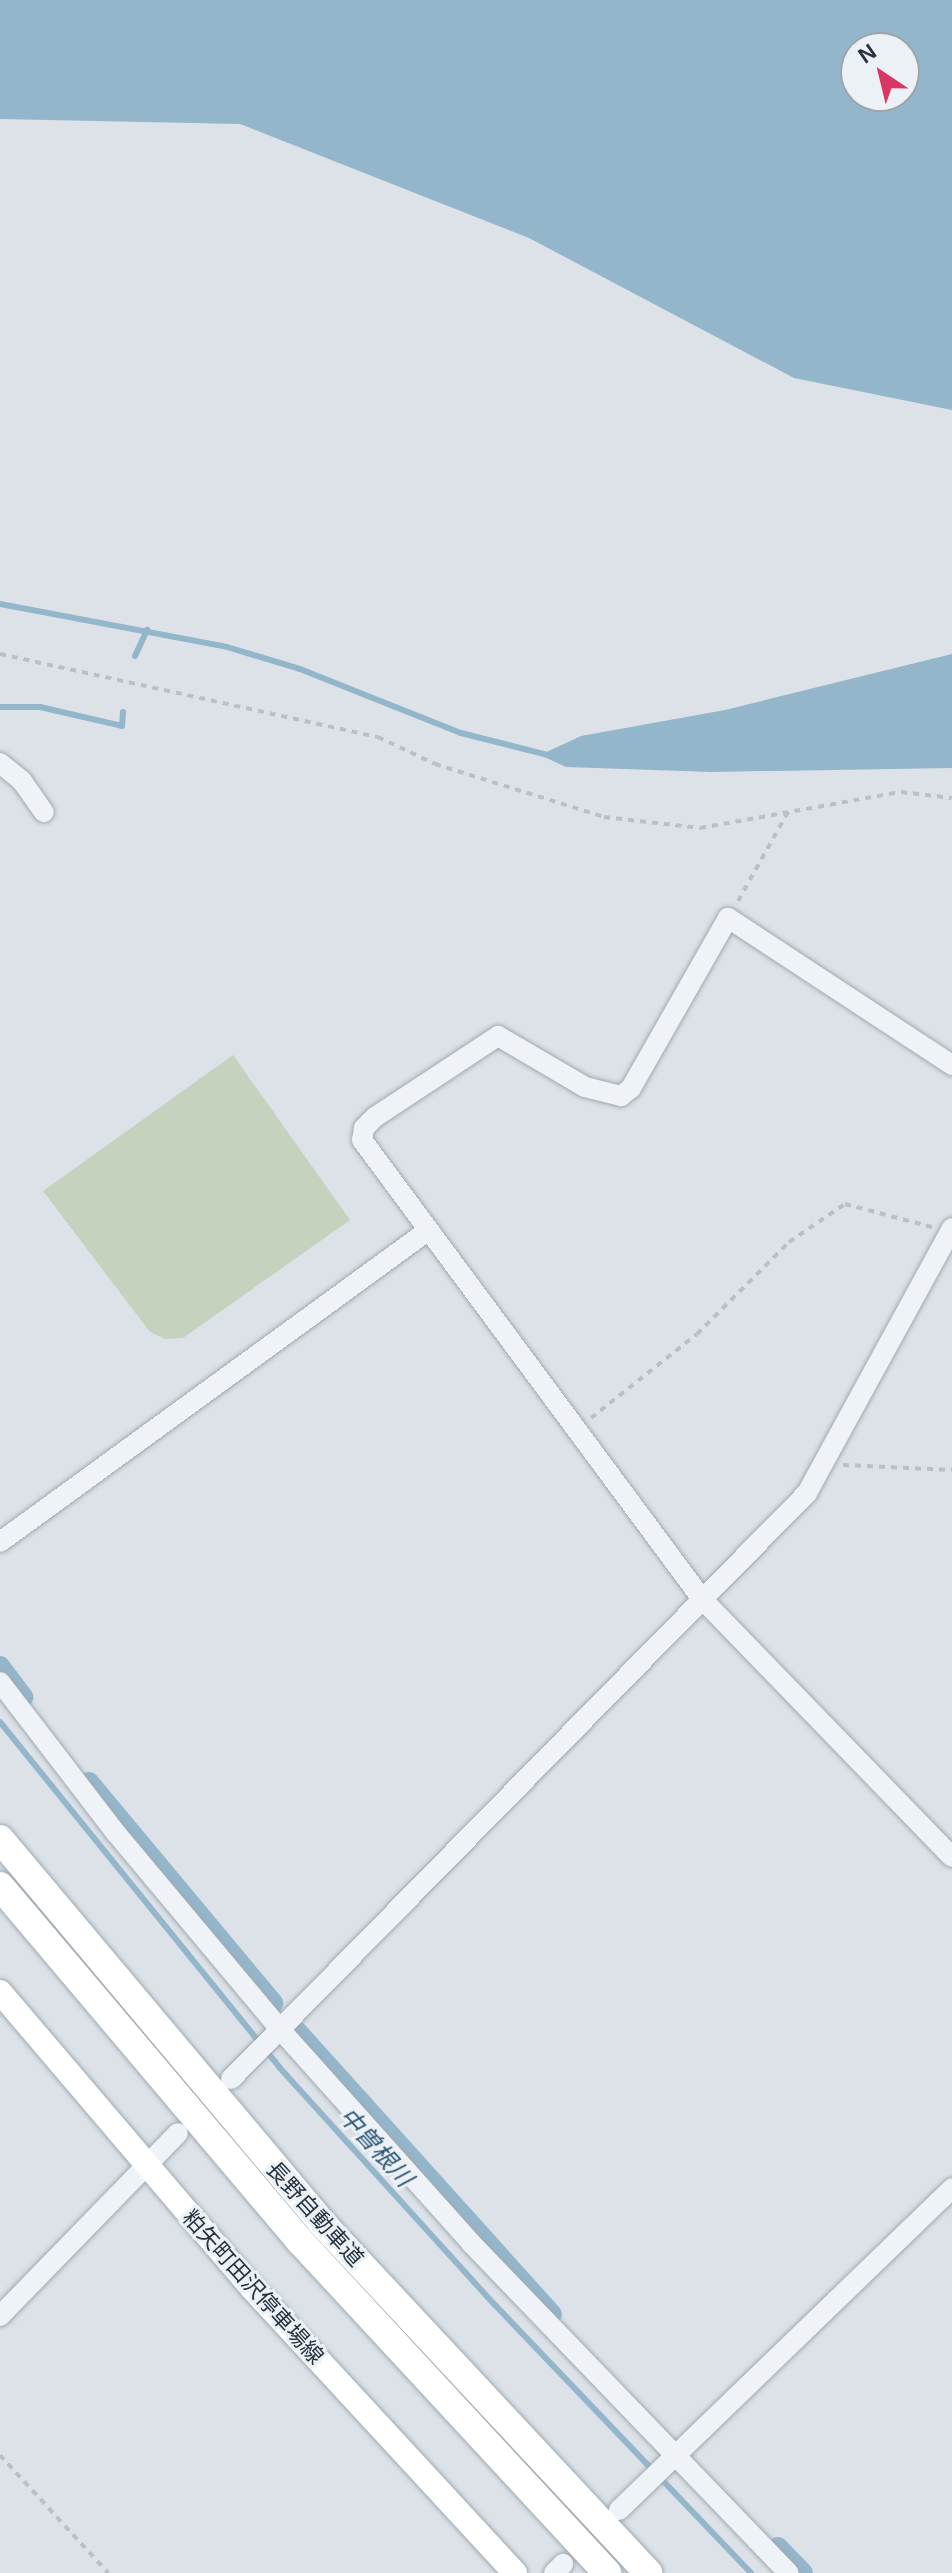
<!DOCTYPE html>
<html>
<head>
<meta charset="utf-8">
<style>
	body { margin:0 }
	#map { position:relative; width:952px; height:2573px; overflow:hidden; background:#dce2e8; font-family:Arial,"Noto Sans JP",sans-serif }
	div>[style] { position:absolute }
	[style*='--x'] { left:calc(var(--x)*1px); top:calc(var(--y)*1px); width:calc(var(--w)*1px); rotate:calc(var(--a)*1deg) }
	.green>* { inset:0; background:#c5d2bd }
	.water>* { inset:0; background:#94b6cb }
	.stream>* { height:6px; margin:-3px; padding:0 3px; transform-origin:3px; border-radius:3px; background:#94b6cb }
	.canal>* { height:20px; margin:-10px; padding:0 10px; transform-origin:10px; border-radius:10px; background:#94b6cb }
	.path>* { height:4px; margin-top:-2px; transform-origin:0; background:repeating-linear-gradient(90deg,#bac0c6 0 6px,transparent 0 12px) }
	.roads { filter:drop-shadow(0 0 2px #a1aab2) drop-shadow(0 0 2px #a1aab2) }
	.minor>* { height:20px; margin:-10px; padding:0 10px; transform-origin:10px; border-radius:10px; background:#eff2f6 }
	.major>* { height:24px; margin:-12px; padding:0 12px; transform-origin:12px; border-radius:12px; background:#fff }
	.highway>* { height:28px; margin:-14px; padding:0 14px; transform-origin:14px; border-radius:14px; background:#fff }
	span { translate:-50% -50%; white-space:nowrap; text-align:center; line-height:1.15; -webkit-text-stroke:6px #ecf1f5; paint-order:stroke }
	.street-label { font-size:22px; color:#25323f }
	.water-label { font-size:24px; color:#2c5676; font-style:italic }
	.north { position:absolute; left:840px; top:32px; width:80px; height:80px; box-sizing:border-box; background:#ecf1f5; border:2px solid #9ca5ac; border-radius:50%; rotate:325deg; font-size:22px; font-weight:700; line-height:32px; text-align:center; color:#25323f }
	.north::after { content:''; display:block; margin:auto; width:28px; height:36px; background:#d83663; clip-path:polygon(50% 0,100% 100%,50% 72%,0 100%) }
</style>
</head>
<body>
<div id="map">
	<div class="green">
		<div style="clip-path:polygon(233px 1055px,350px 1220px,183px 1338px,165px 1339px,150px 1332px,43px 1191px)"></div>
	</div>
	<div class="water">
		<div style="clip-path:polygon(evenodd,0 0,952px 0,952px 410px,794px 378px,529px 238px,240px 124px,0 119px,0 0,904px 48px,904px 96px,856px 96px,856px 48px,904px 48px)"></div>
		<div style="clip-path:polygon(952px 654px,952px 768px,711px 772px,566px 767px,540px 755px,581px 736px,725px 710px)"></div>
	</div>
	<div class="stream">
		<div style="--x:0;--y:604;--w:231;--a:10.7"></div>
		<div style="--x:227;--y:647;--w:76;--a:16.8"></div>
		<div style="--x:300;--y:669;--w:173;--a:21.7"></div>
		<div style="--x:461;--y:733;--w:90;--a:14.2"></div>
		<div style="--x:135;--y:656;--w:29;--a:-65"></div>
		<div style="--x:0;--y:707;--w:40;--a:0"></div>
		<div style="--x:40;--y:707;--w:84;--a:13"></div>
		<div style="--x:122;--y:726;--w:14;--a:-86"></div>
		<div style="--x:0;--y:1722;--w:444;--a:51"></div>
		<div style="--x:279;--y:2067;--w:321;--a:47.8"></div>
		<div style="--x:495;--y:2305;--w:371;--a:46.3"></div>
	</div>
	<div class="canal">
		<div style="--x:0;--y:1666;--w:39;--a:53"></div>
		<div style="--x:89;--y:1782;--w:288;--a:50.2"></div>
		<div style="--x:297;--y:2031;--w:381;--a:48"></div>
		<div style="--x:778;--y:2547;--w:36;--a:46"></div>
	</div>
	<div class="path">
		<div style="--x:0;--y:654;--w:387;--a:12.4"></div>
		<div style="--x:378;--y:737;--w:63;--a:25.3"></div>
		<div style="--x:435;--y:764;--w:177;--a:17.4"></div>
		<div style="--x:604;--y:817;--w:97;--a:6.5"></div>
		<div style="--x:700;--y:828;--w:204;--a:-10.2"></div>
		<div style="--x:901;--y:792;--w:51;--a:6.7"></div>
		<div style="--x:738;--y:901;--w:102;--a:-60.7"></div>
		<div style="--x:591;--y:1418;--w:135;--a:-38.4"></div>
		<div style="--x:697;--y:1334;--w:130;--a:-45"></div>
		<div style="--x:789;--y:1242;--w:68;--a:-34.2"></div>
		<div style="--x:845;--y:1204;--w:90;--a:14.8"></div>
		<div style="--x:843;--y:1465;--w:109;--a:2.6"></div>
		<div style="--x:0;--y:2455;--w:160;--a:47.5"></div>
	</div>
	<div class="roads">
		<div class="minor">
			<div style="--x:0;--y:763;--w:28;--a:39"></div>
			<div style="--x:22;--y:781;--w:38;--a:55"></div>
			<div style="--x:952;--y:1065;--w:268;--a:-146.7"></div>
			<div style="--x:728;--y:918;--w:196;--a:119.7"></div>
			<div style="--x:631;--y:1088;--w:13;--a:141"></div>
			<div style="--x:621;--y:1096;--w:37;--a:-166"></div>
			<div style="--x:585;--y:1087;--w:101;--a:-149.6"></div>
			<div style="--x:498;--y:1036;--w:147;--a:146.6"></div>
			<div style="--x:375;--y:1117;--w:16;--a:135"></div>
			<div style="--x:364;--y:1128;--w:12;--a:99"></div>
			<div style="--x:362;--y:1140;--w:571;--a:53.47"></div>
			<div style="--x:702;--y:1599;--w:359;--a:45.9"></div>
			<div style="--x:0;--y:1542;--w:527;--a:-36.04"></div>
			<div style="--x:0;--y:1682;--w:190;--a:52.5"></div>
			<div style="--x:116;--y:1833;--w:254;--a:50.1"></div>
			<div style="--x:279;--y:2028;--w:288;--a:48.2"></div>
			<div style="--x:471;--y:2243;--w:458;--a:46.1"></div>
			<div style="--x:231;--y:2079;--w:822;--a:-45.49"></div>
			<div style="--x:807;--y:1493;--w:302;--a:-61.3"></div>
			<div style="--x:0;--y:2316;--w:255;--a:-45.8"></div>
			<div style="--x:619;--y:2510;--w:463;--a:-44"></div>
			<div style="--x:554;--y:2573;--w:13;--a:-45"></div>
		</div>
		<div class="major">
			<div style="--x:0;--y:1992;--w:389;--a:49.6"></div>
			<div style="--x:252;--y:2288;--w:388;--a:47.3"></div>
		</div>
		<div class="highway">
			<div style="--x:0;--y:1839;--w:500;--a:50"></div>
			<div style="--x:321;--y:2222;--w:480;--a:47"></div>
			<div style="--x:0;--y:1886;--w:465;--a:49.8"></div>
			<div style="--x:300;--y:2241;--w:452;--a:47.2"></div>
		</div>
	</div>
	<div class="street-label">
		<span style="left:315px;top:2214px;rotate:48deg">長野自動車道</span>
		<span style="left:253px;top:2287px;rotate:48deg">粕矢町田沢停車場線</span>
	</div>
	<div class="water-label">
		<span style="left:376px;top:2147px;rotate:48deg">中曽根川</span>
	</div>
	<div class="north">N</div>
</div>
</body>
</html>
